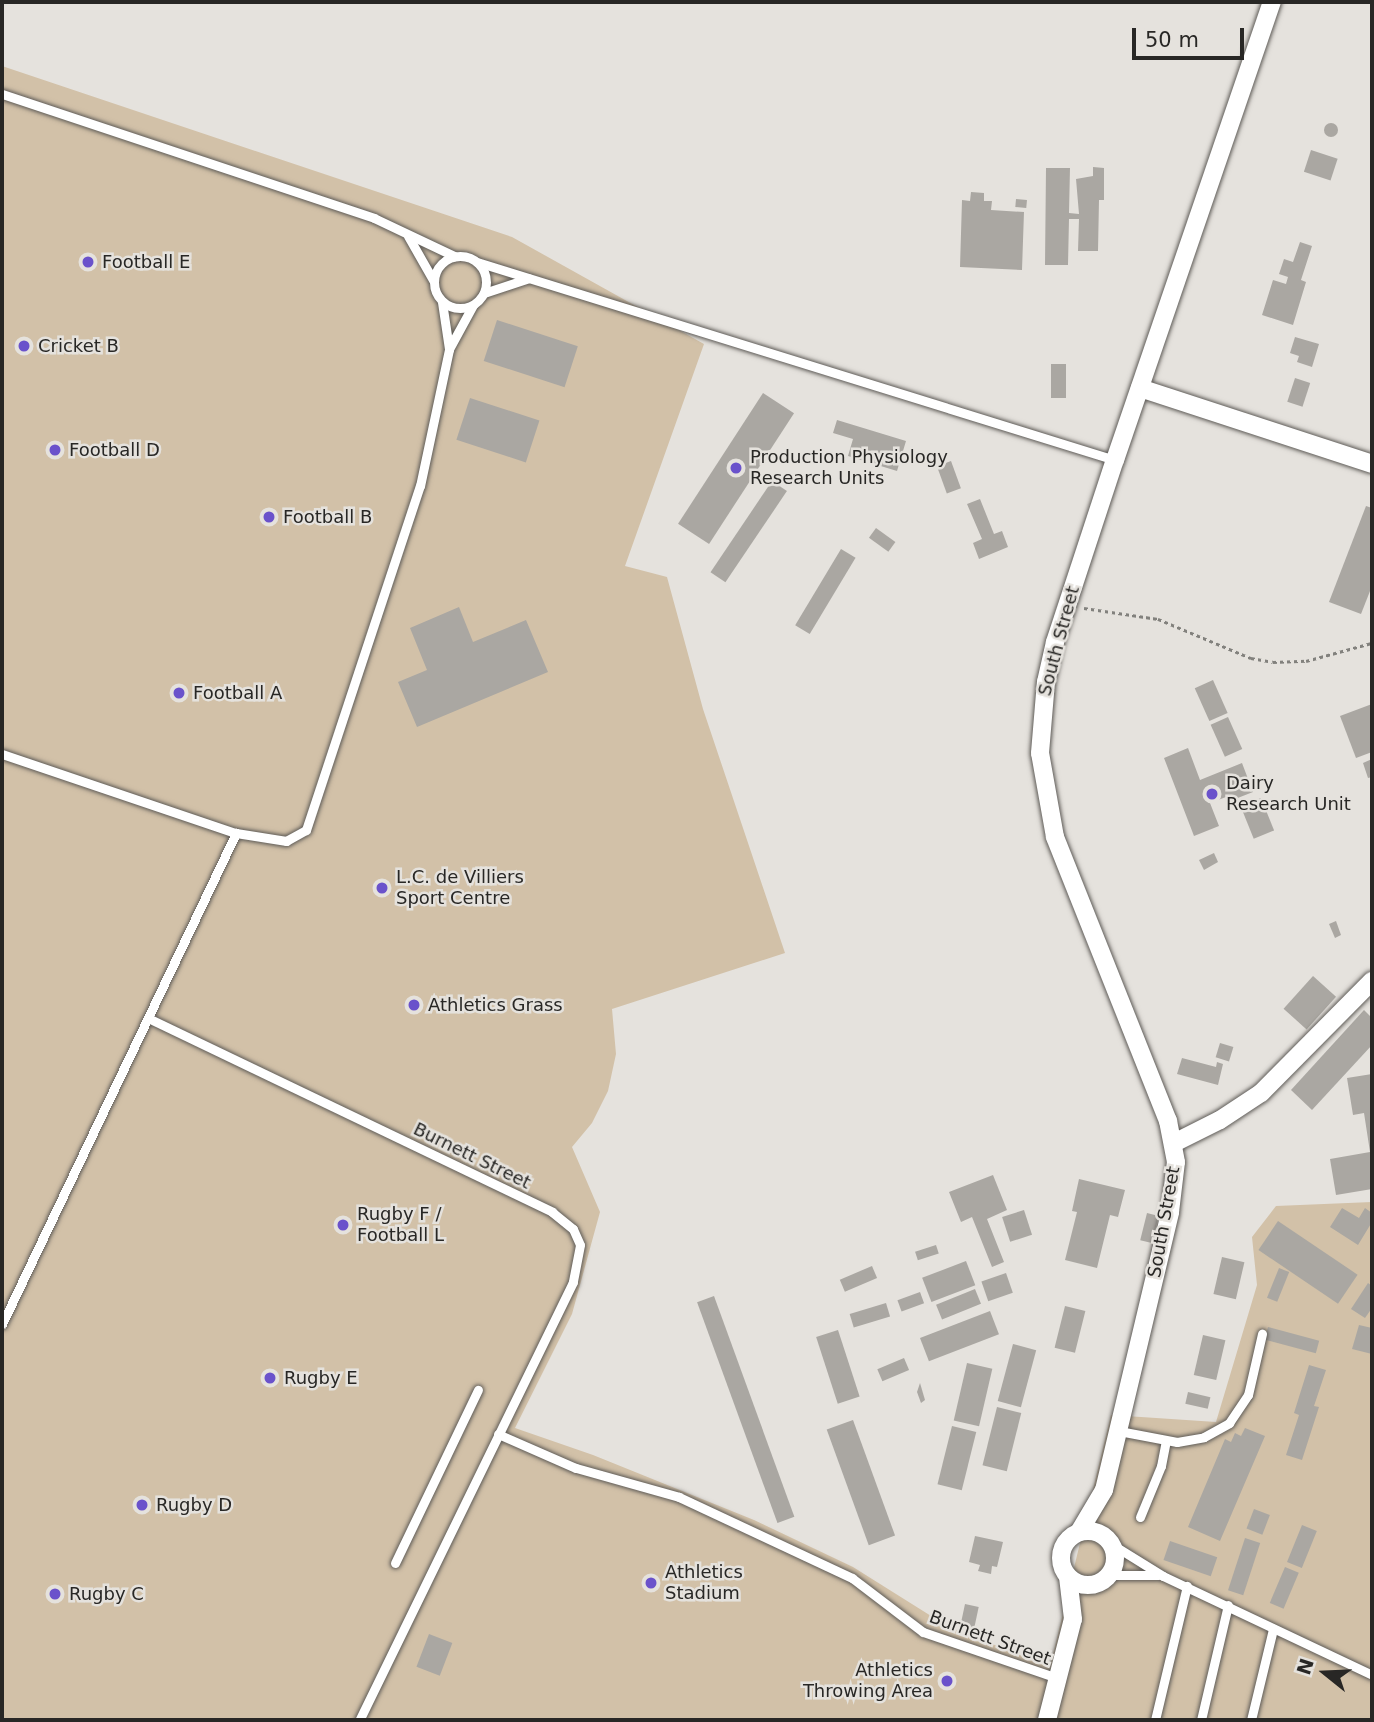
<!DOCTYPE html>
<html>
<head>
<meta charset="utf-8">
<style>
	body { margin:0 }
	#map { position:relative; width:1374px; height:1722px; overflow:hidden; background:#e5e2dd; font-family:"DejaVu Sans",sans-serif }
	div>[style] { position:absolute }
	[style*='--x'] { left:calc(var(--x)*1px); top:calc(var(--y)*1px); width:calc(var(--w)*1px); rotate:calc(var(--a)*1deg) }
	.green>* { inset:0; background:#d2c1a8 }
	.building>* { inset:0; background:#aaa7a2; transform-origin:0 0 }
	.round { border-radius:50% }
	.path>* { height:2.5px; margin-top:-1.25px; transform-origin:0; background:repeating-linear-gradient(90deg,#82817d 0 3.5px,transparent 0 7px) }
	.roads { filter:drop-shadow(0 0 2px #5e5b57) drop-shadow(0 0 2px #5e5b57) }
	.service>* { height:9px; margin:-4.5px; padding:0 4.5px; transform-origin:4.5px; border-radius:4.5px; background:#fff }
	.service>.ring { margin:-4.5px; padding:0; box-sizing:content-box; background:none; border:9px solid #fff; border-radius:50% }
	.minor>* { height:18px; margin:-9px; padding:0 9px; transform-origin:9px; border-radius:9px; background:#fff }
	.minor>.ring { margin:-9px; padding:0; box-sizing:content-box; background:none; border:18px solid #fff; border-radius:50% }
	.dots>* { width:19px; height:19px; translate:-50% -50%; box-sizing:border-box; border:4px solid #e5e2dd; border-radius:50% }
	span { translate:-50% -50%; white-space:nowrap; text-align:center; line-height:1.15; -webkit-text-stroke:5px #e5e2dd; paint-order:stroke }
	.poi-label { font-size:18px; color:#282725 }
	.left { translate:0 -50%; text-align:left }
	.right { translate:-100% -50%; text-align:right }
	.street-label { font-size:18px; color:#282725 }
	.frame { position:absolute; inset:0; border:4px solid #282725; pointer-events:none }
	.north { position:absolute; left:1290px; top:1638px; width:70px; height:70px; -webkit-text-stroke:5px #e5e2dd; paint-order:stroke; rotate:288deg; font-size:19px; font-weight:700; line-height:28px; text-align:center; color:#282725 }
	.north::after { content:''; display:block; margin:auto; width:24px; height:32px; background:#282725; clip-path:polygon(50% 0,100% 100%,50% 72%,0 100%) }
	.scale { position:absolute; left:1132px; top:28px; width:112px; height:32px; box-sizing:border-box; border:4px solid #282725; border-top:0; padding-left:9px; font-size:21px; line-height:24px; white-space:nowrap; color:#282725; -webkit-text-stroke:5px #e5e2dd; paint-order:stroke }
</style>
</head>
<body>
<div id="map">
	<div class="green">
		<div style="clip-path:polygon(2px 66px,512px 237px,704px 344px,625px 566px,667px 577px,703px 709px,785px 953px,612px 1009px,616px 1054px,608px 1091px,592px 1123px,572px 1147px,600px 1212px,572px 1314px,515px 1428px,593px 1455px,754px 1520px,853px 1567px,947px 1626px,1050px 1667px,1111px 1415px,1216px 1422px,1257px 1285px,1252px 1237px,1276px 1206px,1372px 1202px,1372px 1720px,2px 1720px)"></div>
	</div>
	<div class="building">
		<div class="round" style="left:1324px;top:123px;width:14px;height:14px"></div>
		<div style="left:1311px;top:150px;width:28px;height:23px;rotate:18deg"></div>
		<div style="clip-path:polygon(1093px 167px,1104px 168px,1104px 200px,1099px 200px,1098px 251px,1078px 251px,1079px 219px,1069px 219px,1068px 265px,1045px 265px,1046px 168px,1070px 168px,1069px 213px,1079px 214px,1076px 179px,1093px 176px)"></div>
		<div style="clip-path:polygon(971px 192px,984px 193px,984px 201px,992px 201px,991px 210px,1024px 212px,1022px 270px,960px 267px,962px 200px,970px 201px)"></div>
		<div style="left:1016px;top:199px;width:11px;height:8px;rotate:5deg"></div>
		<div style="clip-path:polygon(1300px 242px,1312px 246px,1301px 280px,1306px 282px,1293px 325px,1262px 315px,1273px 280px,1286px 284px,1288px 277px,1279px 274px,1284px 259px,1293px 262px)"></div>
		<div style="left:497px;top:320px;width:85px;height:43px;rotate:18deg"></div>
		<div style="clip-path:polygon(1295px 337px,1319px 344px,1312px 367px,1297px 362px,1299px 356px,1290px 353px)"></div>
		<div style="left:1051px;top:364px;width:15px;height:34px"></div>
		<div style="left:1295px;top:378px;width:16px;height:25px;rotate:18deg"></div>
		<div style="left:763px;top:393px;width:37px;height:156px;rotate:33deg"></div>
		<div style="left:470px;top:398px;width:73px;height:44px;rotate:18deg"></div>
		<div style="clip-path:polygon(837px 420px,906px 441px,897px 471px,848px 456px,853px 439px,833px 433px)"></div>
		<div style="left:951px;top:461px;width:29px;height:15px;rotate:70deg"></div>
		<div style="left:772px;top:481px;width:18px;height:110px;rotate:34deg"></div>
		<div style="clip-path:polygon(980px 499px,994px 534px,1002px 531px,1008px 547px,979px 559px,973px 543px,982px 539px,967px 504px)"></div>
		<div style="clip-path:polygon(1366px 506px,1372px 508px,1372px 586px,1361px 614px,1329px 602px)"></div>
		<div style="left:876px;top:528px;width:24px;height:12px;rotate:36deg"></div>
		<div style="left:841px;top:549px;width:17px;height:89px;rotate:31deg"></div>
		<div style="clip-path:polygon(459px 607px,473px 642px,526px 620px,548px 672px,417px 727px,398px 682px,427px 670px,410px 628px)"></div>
		<div style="left:1213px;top:680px;width:36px;height:20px;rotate:66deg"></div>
		<div style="clip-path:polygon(1372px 704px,1372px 752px,1356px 758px,1340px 716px)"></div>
		<div style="left:1228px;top:717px;width:35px;height:19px;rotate:66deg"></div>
		<div style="clip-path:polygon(1188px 748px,1200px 780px,1242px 763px,1253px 792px,1230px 801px,1226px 797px,1210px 803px,1219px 826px,1194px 836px,1164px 758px)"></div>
		<div style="clip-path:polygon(1372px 759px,1372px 777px,1368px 778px,1363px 763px)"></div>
		<div style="left:1261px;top:798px;width:35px;height:22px;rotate:68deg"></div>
		<div style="clip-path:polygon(1214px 853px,1218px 862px,1204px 870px,1199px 860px)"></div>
		<div style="clip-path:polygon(1336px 921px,1341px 935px,1335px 938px,1329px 924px)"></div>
		<div style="left:1313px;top:976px;width:31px;height:44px;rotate:42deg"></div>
		<div style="clip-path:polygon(1364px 1010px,1372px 1018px,1372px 1045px,1312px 1110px,1291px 1090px)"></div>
		<div style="left:1220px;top:1043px;width:14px;height:15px;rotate:17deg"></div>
		<div style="clip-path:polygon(1182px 1058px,1216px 1067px,1217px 1062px,1223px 1064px,1218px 1085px,1177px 1074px)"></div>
		<div style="clip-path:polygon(1372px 1074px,1372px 1189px,1336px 1195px,1330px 1159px,1370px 1152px,1364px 1113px,1353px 1115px,1347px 1078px)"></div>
		<div style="clip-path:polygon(993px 1175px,1007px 1210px,987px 1219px,1004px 1262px,992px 1267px,972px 1217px,961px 1222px,949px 1192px)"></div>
		<div style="clip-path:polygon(1079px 1179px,1125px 1190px,1118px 1217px,1110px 1215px,1097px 1268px,1065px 1260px,1077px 1212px,1072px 1211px)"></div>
		<div style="clip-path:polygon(1342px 1208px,1359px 1218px,1365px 1208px,1372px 1213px,1372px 1222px,1358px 1245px,1330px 1227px)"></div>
		<div style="left:1024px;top:1210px;width:26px;height:23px;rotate:72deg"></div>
		<div style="left:1147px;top:1213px;width:12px;height:28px;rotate:14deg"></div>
		<div style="left:1278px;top:1221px;width:96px;height:35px;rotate:34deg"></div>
		<div style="left:936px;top:1245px;width:9px;height:22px;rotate:72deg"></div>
		<div style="left:1222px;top:1257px;width:23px;height:38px;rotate:13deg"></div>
		<div style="left:966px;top:1261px;width:26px;height:47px;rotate:69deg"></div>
		<div style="left:872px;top:1266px;width:13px;height:35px;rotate:67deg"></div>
		<div style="left:1279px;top:1268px;width:11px;height:32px;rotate:22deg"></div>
		<div style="left:1006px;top:1273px;width:21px;height:26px;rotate:71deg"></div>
		<div style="clip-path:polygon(1368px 1283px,1372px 1286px,1372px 1308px,1365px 1318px,1351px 1309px)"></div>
		<div style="left:975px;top:1289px;width:16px;height:42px;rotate:68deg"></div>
		<div style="left:920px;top:1292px;width:12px;height:24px;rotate:70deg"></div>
		<div style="left:714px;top:1296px;width:235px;height:18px;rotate:70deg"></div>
		<div style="left:886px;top:1303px;width:14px;height:38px;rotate:73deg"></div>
		<div style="left:1065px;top:1306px;width:21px;height:43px;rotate:14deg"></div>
		<div style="left:990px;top:1311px;width:25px;height:75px;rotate:69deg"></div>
		<div style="clip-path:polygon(1359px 1325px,1372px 1328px,1372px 1354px,1352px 1349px)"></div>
		<div style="left:1268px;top:1327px;width:53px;height:13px;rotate:15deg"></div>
		<div style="left:838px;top:1330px;width:70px;height:23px;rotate:72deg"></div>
		<div style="left:1203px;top:1335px;width:23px;height:41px;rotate:13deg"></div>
		<div style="left:1013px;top:1344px;width:24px;height:59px;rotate:15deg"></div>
		<div style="left:904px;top:1358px;width:13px;height:29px;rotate:67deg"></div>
		<div style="left:967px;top:1363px;width:26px;height:59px;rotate:13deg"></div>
		<div style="clip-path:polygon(1309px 1365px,1326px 1370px,1314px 1406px,1319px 1407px,1302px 1460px,1286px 1455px,1299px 1415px,1294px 1413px)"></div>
		<div style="clip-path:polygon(920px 1383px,925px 1400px,921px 1403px,917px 1392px)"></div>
		<div style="left:1188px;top:1392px;width:23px;height:12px;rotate:13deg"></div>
		<div style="left:997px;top:1407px;width:25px;height:60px;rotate:14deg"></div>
		<div style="left:853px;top:1420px;width:123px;height:28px;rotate:70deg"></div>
		<div style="left:952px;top:1426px;width:25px;height:60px;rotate:14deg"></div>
		<div style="clip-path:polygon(1245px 1428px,1265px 1436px,1220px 1541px,1188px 1527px,1225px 1439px,1231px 1442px,1235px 1433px,1241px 1436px)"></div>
		<div style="left:1254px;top:1509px;width:17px;height:21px;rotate:21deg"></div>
		<div style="left:1302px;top:1525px;width:16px;height:40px;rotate:22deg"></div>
		<div style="clip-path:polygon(975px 1536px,1003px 1542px,997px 1567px,992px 1566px,991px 1574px,978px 1571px,980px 1565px,969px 1562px)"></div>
		<div style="left:1245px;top:1538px;width:16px;height:55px;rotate:18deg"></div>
		<div style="left:1170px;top:1541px;width:50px;height:20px;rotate:19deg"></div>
		<div style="left:1285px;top:1567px;width:15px;height:39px;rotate:23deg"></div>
		<div style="left:965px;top:1604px;width:14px;height:22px;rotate:12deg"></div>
		<div style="left:429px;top:1634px;width:25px;height:35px;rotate:21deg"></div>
	</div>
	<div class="path">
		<div style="--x:1084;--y:608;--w:75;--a:8.5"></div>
		<div style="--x:1158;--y:619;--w:101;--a:22.8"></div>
		<div style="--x:1251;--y:658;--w:22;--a:10"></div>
		<div style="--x:1273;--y:662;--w:33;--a:-2"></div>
		<div style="--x:1306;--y:661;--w:68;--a:-15.3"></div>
	</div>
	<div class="roads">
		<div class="service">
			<div style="--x:2;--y:94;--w:392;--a:18.4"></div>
			<div style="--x:374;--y:218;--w:89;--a:25.4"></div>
			<div style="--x:408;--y:236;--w:51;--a:60.4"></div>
			<div class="ring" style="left:434px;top:256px;width:43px;height:43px"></div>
			<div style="--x:477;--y:262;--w:668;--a:17.24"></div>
			<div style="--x:484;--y:293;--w:47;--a:-18.4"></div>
			<div style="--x:442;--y:302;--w:48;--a:81.5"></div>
			<div style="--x:2;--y:754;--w:247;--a:18.7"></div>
			<div style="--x:236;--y:833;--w:51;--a:9.1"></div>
			<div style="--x:286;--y:841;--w:23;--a:-29"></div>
			<div style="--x:306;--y:830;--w:362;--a:-71.7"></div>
			<div style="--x:420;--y:486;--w:140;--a:-78"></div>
			<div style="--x:449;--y:349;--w:50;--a:-61.4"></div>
			<div style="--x:150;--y:1019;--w:446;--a:25.6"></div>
			<div style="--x:552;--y:1212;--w:27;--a:39"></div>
			<div style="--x:573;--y:1229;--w:17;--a:66"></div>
			<div style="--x:580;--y:1245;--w:38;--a:101"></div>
			<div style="--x:573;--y:1282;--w:487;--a:116"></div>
			<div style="--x:2;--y:1324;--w:544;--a:-64.52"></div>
			<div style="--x:1119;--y:1431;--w:59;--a:10.7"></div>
			<div style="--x:1177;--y:1442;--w:27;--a:-10"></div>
			<div style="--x:1204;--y:1437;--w:29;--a:-29"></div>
			<div style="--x:1229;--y:1423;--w:34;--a:-56"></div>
			<div style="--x:1248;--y:1395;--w:63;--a:-77.1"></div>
			<div style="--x:498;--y:1434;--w:85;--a:23.6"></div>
			<div style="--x:576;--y:1468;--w:107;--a:15.7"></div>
			<div style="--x:679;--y:1497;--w:191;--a:25.1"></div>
			<div style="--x:852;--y:1578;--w:89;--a:37.3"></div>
			<div style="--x:923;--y:1632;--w:142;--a:18.9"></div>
			<div style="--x:1140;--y:1517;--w:55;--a:-67.6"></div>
			<div style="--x:1161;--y:1466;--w:26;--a:-79"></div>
			<div style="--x:1113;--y:1545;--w:59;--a:31.8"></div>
			<div style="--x:1163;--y:1576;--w:231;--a:25.3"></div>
			<div style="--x:395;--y:1563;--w:192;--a:-64.4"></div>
			<div style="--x:1110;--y:1575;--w:48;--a:0"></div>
			<div style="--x:1155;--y:1720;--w:138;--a:-76.6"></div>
			<div style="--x:1201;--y:1720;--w:118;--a:-76.8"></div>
			<div style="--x:1251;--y:1720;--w:94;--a:-76.4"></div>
		</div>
		<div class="minor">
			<div style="--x:1140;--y:388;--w:244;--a:18.1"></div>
			<div style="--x:1174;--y:1143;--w:51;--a:-26.6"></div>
			<div style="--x:1220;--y:1120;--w:49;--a:-33.4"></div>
			<div style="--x:1261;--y:1093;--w:158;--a:-45.3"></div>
			<div class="ring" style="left:1061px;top:1531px;width:36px;height:36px"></div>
			<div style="--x:1079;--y:1532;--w:49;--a:-59.2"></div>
			<div style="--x:1104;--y:1490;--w:286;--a:-76.6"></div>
			<div style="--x:1170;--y:1212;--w:50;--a:-83.2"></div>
			<div style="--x:1176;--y:1162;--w:42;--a:-101"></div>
			<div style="--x:1168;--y:1121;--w:306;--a:-111.7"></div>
			<div style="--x:1055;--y:837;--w:85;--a:-100.1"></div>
			<div style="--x:1040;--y:753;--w:71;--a:-85.2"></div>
			<div style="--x:1046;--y:682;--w:41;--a:-77.3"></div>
			<div style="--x:1055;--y:642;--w:192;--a:-71.8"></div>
			<div style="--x:1115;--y:460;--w:484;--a:-71.1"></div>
			<div style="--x:1047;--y:1720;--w:104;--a:-75.6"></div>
			<div style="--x:1073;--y:1619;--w:42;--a:-96.8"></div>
		</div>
	</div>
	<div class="dots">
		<div style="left:88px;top:262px;background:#6a52cb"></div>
		<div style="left:24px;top:346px;background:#6a52cb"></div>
		<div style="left:55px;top:450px;background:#6a52cb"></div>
		<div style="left:736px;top:468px;background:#6a52cb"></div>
		<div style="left:269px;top:517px;background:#6a52cb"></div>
		<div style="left:179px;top:693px;background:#6a52cb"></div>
		<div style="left:1212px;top:794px;background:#6a52cb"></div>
		<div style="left:382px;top:888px;background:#6a52cb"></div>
		<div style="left:414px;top:1005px;background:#6a52cb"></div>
		<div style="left:343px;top:1225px;background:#6a52cb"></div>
		<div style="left:270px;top:1378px;background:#6a52cb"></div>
		<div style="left:142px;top:1505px;background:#6a52cb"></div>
		<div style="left:651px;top:1583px;background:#6a52cb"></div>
		<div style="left:55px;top:1594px;background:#6a52cb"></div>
		<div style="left:947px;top:1681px;background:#6a52cb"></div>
	</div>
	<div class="poi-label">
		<span class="left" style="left:102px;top:262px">Football E</span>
		<span class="left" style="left:38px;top:346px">Cricket B</span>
		<span class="left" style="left:69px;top:450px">Football D</span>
		<span class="left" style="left:750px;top:468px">Production Physiology<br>Research Units</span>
		<span class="left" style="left:283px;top:517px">Football B</span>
		<span class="left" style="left:193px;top:693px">Football A</span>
		<span class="left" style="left:1226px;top:794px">Dairy<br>Research Unit</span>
		<span class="left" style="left:396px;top:888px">L.C. de Villiers<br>Sport Centre</span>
		<span class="left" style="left:428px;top:1005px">Athletics Grass</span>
		<span class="left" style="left:357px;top:1225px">Rugby F /<br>Football L</span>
		<span class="left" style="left:284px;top:1378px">Rugby E</span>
		<span class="left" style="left:156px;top:1505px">Rugby D</span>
		<span class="left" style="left:665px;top:1583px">Athletics<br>Stadium</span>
		<span class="left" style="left:69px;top:1594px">Rugby C</span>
		<span class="right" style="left:933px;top:1681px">Athletics<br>Throwing Area</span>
	</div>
	<div class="street-label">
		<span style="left:1059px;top:641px;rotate:-75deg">South Street</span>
		<span style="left:472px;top:1156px;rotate:26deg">Burnett Street</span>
		<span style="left:1164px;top:1222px;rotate:-80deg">South Street</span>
		<span style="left:990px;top:1638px;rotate:20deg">Burnett Street</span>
	</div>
	<div class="frame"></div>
	<div class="north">N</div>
	<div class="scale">50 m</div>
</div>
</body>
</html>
